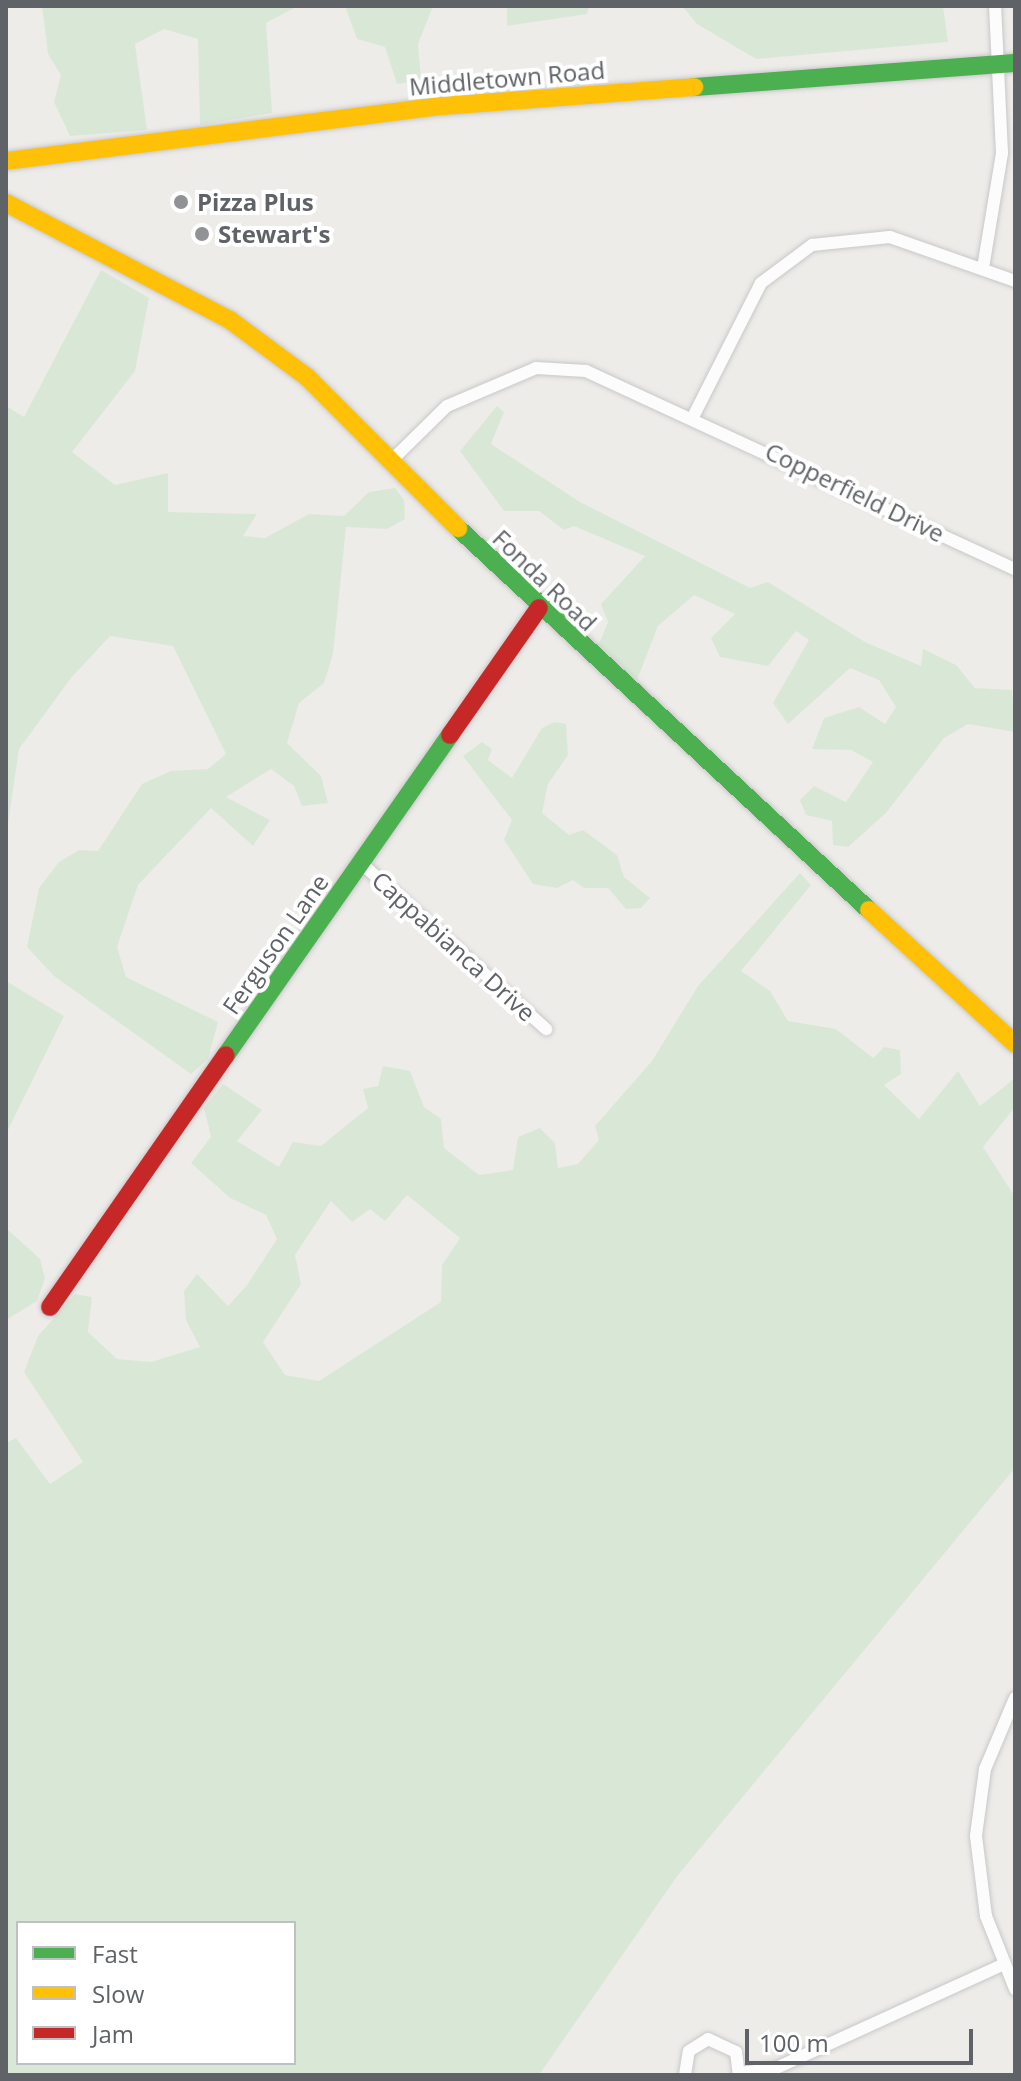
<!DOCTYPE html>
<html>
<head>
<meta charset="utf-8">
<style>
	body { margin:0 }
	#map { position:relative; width:1021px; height:2081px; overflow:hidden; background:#eeece9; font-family:"Open Sans",sans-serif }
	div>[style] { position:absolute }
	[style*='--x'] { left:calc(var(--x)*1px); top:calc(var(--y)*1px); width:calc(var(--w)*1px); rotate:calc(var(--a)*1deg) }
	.green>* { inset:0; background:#d9e8d6 }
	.roads { filter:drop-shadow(0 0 2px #c8c8c9) drop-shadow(0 0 2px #c8c8c9) }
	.street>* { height:12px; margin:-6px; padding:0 6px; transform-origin:6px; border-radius:6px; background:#fcfcfc }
	.fast>* { height:18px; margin:-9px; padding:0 9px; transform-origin:9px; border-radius:9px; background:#4caf50 }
	.slow>* { height:18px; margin:-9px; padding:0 9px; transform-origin:9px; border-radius:9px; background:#ffc107 }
	.jam>* { height:18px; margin:-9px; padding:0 9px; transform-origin:9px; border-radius:9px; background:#c62828 }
	.dots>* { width:22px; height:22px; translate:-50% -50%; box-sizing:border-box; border:4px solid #fff; border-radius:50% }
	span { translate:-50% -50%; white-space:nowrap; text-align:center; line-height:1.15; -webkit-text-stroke:8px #fff; paint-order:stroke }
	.street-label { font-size:24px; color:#5f6266 }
	.poi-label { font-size:24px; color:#5f6266; font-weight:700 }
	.left { translate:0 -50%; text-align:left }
	.frame { position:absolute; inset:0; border:8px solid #5f6266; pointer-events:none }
	.legend { position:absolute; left:16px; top:1921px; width:280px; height:144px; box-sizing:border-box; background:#fff; border:2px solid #bfc0c2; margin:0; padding:10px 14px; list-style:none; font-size:24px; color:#5f6266 }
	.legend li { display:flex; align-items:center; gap:16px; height:40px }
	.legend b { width:40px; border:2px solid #bfc0c2 }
	.scale { position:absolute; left:745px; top:2029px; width:228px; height:36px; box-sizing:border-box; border:4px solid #5f6266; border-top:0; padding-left:10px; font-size:24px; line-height:28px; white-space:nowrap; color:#5f6266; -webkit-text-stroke:6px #fff; paint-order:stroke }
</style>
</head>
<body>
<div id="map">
	<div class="green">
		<div style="clip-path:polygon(42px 6px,298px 6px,266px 23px,272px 113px,200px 125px,198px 39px,164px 29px,135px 44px,147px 130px,70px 136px,54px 102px,61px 75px,48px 54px)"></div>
		<div style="clip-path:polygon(345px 6px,433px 6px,418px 44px,421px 80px,397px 84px,385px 47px,357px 39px)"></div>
		<div style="clip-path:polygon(507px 6px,589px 6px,587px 14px,507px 26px)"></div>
		<div style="clip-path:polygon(682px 6px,943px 6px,948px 42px,756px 59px,697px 24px)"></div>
		<div style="clip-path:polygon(101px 270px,149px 298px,135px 371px,72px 452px,115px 485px,168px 473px,168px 512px,257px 514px,243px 536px,265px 538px,309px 514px,344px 516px,369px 492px,395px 488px,404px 500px,405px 519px,387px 529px,346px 527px,333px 654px,324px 683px,299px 703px,287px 743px,321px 776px,328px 803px,302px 806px,294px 786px,271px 769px,226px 797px,270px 820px,253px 846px,211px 808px,138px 885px,117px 947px,126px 977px,218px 1022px,208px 1059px,191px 1074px,54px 976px,27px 947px,39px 888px,59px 862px,79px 850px,98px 851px,142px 784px,171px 771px,208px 769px,226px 754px,173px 646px,110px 636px,71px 678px,19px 749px,6px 838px,6px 406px,24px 417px)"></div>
		<div style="clip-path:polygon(497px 406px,504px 412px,491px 444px,580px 502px,750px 588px,768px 582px,865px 642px,921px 666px,923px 649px,956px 665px,975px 688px,1012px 690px,1015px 732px,968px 724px,944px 738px,886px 813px,848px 847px,833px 845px,832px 821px,806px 815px,800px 800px,814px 786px,846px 802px,873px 762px,851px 750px,812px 749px,824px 718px,859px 707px,885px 724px,896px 707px,879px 680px,850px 668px,788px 724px,773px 703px,809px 640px,796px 631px,768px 666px,720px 657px,711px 638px,735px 614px,694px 595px,658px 626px,637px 680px,599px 644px,608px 622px,601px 604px,645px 556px,574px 526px,564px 530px,539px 511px,504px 511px,460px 451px)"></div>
		<div style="clip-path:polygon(554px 722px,566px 724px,568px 755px,548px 784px,542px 813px,569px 835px,583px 830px,617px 855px,624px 877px,650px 898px,641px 908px,626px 909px,608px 888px,584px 888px,573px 880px,557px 888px,533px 884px,504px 840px,512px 820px,463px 756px,482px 742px,492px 749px,488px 760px,512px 778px,542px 728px)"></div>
		<div style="clip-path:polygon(evenodd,800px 873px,811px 885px,741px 971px,770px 991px,788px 1021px,836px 1029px,873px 1058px,884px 1047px,900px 1050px,901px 1074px,884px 1085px,919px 1119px,958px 1071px,980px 1106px,1015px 1078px,1015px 1107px,983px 1147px,1015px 1197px,1015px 1468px,678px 1875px,539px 2075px,6px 2075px,6px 1443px,16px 1438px,50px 1484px,83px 1462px,24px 1372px,38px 1336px,75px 1294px,92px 1297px,88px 1332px,117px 1359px,151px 1362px,200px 1347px,186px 1320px,184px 1291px,197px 1274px,228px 1306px,247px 1285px,277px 1239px,266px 1215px,230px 1198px,191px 1163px,211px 1137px,204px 1108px,223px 1084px,262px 1110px,237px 1141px,279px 1167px,293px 1142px,321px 1146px,368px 1108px,363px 1089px,378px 1086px,383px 1066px,410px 1071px,424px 1107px,441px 1119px,444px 1148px,479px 1175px,513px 1170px,518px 1137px,540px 1128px,555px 1143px,558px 1168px,578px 1164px,599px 1140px,595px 1126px,652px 1061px,698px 986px,800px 873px,407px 1195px,460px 1238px,442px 1265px,441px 1302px,319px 1381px,285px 1375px,263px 1342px,301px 1284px,295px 1255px,331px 1201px,352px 1222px,370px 1209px,385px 1221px,407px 1195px,800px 873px,18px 1923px,294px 1923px,294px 2063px,18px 2063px,18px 1923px)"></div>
		<div style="clip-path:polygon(6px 981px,64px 1016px,6px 1134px)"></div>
		<div style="clip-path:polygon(6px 1228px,40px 1259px,45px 1278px,37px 1301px,6px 1320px)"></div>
	</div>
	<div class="roads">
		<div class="street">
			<div style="--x:983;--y:268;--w:117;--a:-80.6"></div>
			<div style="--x:1002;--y:153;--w:147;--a:-92.7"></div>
			<div style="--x:694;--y:415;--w:148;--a:-63.1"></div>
			<div style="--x:761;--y:283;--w:64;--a:-36.7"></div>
			<div style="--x:812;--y:245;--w:78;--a:-5.9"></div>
			<div style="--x:890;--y:237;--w:133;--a:19.4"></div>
			<div style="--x:391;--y:461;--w:78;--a:-44.5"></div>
			<div style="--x:447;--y:406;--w:97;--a:-23.1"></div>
			<div style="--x:536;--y:368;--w:50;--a:3.4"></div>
			<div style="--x:586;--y:371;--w:472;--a:24.8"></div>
			<div style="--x:361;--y:863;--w:249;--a:41.9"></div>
			<div style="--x:1015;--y:1698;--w:77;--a:112.9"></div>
			<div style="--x:985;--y:1769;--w:68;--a:97.7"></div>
			<div style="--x:976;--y:1836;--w:81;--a:82.9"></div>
			<div style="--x:986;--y:1916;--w:79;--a:68.3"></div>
			<div style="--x:739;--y:2073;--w:35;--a:-7"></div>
			<div style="--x:774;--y:2069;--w:251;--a:-24.5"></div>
			<div style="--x:685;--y:2075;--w:24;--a:-81"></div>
			<div style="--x:689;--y:2051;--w:22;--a:-32"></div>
			<div style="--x:708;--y:2039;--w:31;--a:25"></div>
			<div style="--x:736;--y:2052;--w:23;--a:83"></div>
		</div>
		<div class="fast">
			<div style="--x:694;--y:87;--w:322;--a:-4.3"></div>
			<div style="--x:458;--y:528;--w:561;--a:42.91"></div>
			<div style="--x:226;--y:1055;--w:391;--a:-55"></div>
		</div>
		<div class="slow">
			<div style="--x:6;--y:161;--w:439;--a:-7.2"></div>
			<div style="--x:442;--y:106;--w:253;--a:-4.3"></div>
			<div style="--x:6;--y:203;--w:253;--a:27.6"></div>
			<div style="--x:230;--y:320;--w:96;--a:36.5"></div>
			<div style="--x:307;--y:377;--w:214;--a:45"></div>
			<div style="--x:869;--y:910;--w:198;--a:42.5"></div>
		</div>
		<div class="jam">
			<div style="--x:450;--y:735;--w:155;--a:-55"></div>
			<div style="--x:50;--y:1307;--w:307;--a:-55.1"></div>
		</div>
	</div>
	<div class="dots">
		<div style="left:181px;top:202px;background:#919294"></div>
		<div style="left:202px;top:234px;background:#919294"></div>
	</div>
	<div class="street-label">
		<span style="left:507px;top:78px;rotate:-5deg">Middletown Road</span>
		<span style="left:855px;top:492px;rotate:26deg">Copperfield Drive</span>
		<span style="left:545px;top:580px;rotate:44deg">Fonda Road</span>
		<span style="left:275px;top:944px;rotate:-55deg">Ferguson Lane</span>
		<span style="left:454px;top:946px;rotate:42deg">Cappabianca Drive</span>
	</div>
	<div class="poi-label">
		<span class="left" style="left:197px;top:202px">Pizza Plus</span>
		<span class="left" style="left:218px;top:234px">Stewart's</span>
	</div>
	<div class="frame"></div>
	<ul class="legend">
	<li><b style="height:10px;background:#4caf50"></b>Fast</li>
	<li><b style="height:10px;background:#ffc107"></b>Slow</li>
	<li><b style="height:10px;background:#c62828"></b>Jam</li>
	</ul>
	<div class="scale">100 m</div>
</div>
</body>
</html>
